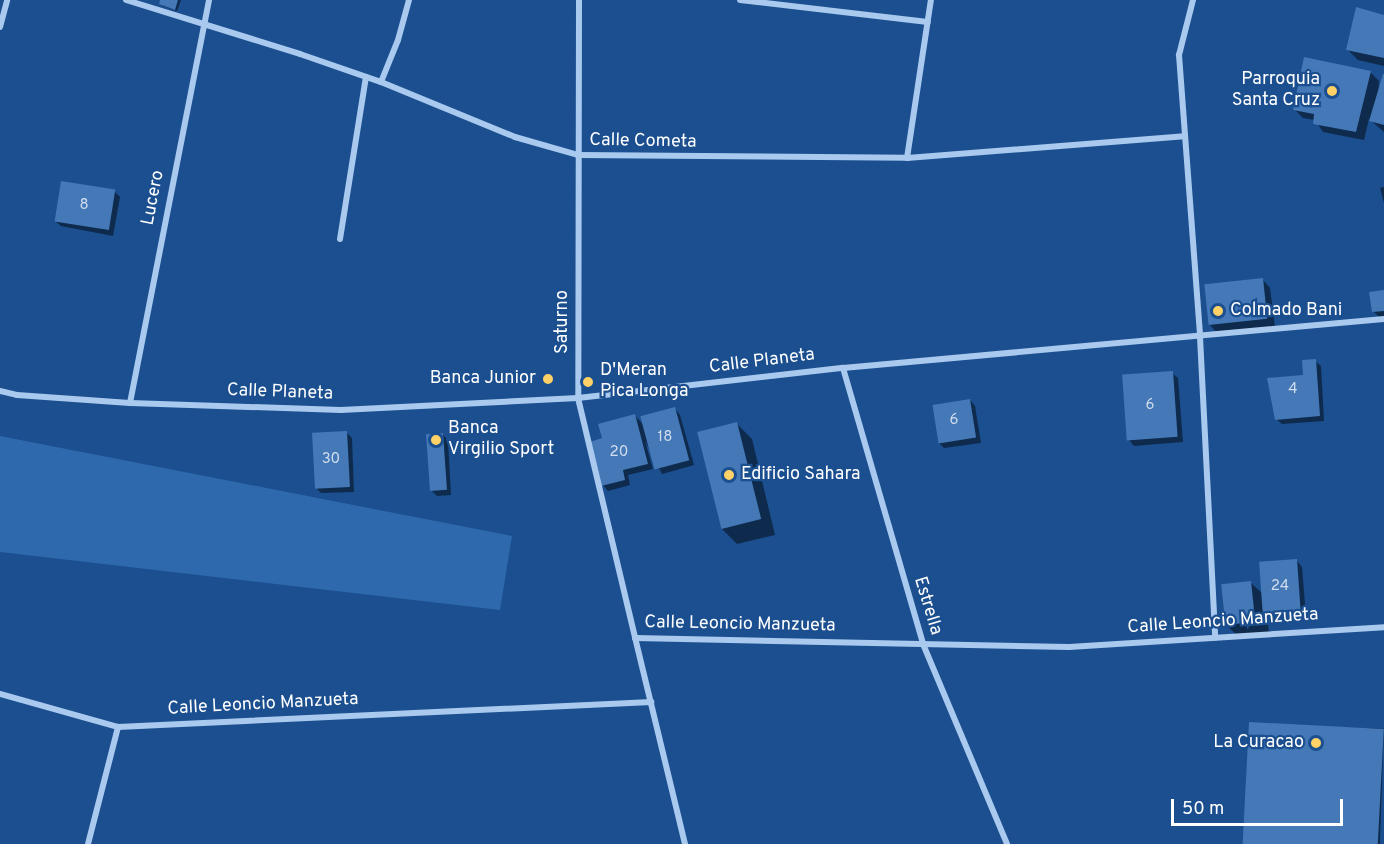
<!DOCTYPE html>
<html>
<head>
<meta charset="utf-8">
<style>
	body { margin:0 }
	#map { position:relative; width:1384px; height:844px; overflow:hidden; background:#1b4f8f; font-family:Overpass,sans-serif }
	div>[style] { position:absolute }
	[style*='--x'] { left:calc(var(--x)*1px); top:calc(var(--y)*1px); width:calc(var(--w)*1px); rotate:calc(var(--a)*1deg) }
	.green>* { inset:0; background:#2e69ad }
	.shadow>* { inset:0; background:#0007; transform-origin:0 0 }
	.building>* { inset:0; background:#4478b7; transform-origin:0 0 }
	.minor>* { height:6px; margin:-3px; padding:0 3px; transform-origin:3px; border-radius:3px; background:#a9c9ee }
	.dots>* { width:16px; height:16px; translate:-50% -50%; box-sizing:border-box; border:3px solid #1b4f8f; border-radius:50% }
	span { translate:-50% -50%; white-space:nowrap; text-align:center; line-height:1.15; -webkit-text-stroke:4.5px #1b4f8f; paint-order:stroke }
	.number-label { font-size:15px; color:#d0dded }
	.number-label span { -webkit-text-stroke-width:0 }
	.poi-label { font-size:18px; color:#fff }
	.right { translate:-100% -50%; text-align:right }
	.left { translate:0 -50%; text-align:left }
	.street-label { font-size:18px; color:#fff }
	.scale { position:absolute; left:1171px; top:799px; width:172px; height:27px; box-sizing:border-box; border:3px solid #fff; border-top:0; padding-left:8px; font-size:18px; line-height:21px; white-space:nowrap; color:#fff; -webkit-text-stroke:4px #1b4f8f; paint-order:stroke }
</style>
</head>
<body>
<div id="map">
	<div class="green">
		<div style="clip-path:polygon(0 436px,512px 536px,500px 610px,0 552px)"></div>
	</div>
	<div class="shadow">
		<div style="clip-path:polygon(162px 0,181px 0,177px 11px,163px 6px)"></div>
		<div style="clip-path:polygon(1384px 16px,1384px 66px,1358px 60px,1347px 49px)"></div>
		<div style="clip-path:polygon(1305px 59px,1371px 73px,1379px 81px,1378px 97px,1384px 77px,1384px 132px,1369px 119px,1364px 140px,1323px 132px,1315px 120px,1303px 118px,1295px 110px)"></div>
		<div style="clip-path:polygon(1384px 187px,1384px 203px,1380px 188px)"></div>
		<div style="clip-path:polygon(114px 191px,120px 197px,113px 236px,61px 226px,55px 221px)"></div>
		<div style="clip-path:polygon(1262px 279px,1270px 288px,1275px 327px,1218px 334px,1210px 325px)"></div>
		<div style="clip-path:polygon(1384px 291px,1384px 320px,1382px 320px,1374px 312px)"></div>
		<div style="clip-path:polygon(1315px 361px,1321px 366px,1324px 421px,1282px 424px,1276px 419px)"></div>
		<div style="clip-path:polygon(1172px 373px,1178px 378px,1183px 442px,1134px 446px,1129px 440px)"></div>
		<div style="clip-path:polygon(552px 377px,554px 384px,548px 387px,546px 378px)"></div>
		<div style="clip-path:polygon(970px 400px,975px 406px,981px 443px,944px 448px,939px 443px)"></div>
		<div style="clip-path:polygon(675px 409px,680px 415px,694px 465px,662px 474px,645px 441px,653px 469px,628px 475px,630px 485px,608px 491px,603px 485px,604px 439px,635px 416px,644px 425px)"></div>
		<div style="clip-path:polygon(736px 423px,752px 439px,775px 535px,737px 544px,722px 529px)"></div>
		<div style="clip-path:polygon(347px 433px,352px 438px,354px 492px,321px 493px,316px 488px)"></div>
		<div style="clip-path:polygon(442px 434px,448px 440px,451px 495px,437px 496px,431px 490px)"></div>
		<div style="clip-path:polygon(1297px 561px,1302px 567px,1306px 616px,1268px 619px,1269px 637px,1241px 639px,1225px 624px,1251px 583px,1263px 594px)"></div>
		<div style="left:1250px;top:724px;width:134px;height:120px;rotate:2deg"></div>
	</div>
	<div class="building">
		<div style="clip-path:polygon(160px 0,178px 0,175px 10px,159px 4px)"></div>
		<div style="clip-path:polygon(1356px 7px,1384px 15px,1384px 58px,1346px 50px)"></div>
		<div style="clip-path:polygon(1304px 57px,1371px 71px,1356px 132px,1313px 124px,1314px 114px,1293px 110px)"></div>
		<div style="clip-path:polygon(1383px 74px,1384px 74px,1384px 125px,1369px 121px)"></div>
		<div style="left:61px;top:181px;width:55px;height:41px;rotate:9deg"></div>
		<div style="left:1263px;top:278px;width:41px;height:59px;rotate:84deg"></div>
		<div style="clip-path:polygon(1384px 290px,1384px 311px,1372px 312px,1369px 292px)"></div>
		<div style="clip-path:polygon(1316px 359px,1320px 416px,1275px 420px,1267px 378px,1303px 375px,1302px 360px)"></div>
		<div style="left:1173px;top:371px;width:66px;height:51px;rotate:86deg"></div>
		<div style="left:970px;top:399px;width:39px;height:38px;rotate:81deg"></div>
		<div style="left:675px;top:407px;width:55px;height:36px;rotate:75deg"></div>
		<div style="clip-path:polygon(635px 414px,648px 464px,623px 470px,625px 480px,601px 486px,590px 442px,602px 438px,598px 424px)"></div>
		<div style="left:737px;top:422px;width:100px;height:41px;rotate:76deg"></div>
		<div style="left:347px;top:431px;width:56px;height:35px;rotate:87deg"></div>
		<div style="left:443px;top:433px;width:57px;height:17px;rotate:86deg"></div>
		<div style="left:1297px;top:559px;width:52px;height:38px;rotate:86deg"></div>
		<div style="left:1251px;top:581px;width:41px;height:30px;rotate:84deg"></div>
		<div style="left:1249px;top:722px;width:135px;height:122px;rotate:3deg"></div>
	</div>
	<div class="minor">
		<div style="--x:126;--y:0;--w:182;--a:17.2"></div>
		<div style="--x:300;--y:54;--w:86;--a:19.1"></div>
		<div style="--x:381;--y:82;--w:145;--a:22.3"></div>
		<div style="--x:515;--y:137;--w:66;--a:15.9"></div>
		<div style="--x:578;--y:155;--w:329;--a:0.5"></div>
		<div style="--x:907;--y:158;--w:278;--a:-4.5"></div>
		<div style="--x:579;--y:0;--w:398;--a:90.1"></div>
		<div style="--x:578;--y:398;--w:247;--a:76.6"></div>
		<div style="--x:740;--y:0;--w:189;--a:6.7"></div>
		<div style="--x:1193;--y:0;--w:57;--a:104.3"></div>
		<div style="--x:1179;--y:55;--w:283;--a:85.7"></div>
		<div style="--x:1200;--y:337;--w:301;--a:87.1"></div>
		<div style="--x:0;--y:27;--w:28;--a:-75"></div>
		<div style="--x:381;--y:82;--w:45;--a:-68"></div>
		<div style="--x:398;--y:40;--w:41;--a:-74.6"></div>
		<div style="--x:907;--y:158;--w:160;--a:-81.4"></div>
		<div style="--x:340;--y:239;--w:164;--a:-80.9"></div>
		<div style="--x:843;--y:368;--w:287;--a:73.8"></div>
		<div style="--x:923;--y:644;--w:217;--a:67.2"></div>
		<div style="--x:0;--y:391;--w:17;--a:13"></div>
		<div style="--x:17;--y:395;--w:113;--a:4"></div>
		<div style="--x:130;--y:403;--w:211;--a:1.9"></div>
		<div style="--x:341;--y:410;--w:237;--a:-2.9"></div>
		<div style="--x:578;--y:398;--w:267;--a:-6.5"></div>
		<div style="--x:843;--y:368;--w:543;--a:-5.18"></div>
		<div style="--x:130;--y:403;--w:411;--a:-78.9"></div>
		<div style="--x:0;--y:694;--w:123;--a:15.6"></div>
		<div style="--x:118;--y:727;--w:534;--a:-2.69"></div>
		<div style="--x:88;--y:844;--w:121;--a:-75.6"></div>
		<div style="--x:685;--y:844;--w:212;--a:-103.6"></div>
		<div style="--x:635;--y:638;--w:434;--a:1.2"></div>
		<div style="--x:1069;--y:647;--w:316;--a:-3.6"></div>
	</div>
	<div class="dots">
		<div style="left:1332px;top:91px;background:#ffd166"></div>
		<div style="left:1218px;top:311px;background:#ffd166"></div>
		<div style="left:548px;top:379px;background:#ffd166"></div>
		<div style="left:588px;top:382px;background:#ffd166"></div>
		<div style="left:436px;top:440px;background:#ffd166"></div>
		<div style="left:729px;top:475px;background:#ffd166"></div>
		<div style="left:1316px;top:743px;background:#ffd166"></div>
	</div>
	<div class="number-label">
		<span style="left:84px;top:206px">8</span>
		<span style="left:1293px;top:390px">4</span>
		<span style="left:1150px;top:406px">6</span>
		<span style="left:954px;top:421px">6</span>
		<span style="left:665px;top:438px">18</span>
		<span style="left:619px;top:453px">20</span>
		<span style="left:331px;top:460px">30</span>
		<span style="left:1280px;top:587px">24</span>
	</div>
	<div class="poi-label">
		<span class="right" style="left:1320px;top:91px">Parroquia<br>Santa Cruz</span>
		<span class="left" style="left:1230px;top:311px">Colmado Bani</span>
		<span class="left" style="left:600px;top:382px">D'Meran<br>Pica Longa</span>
		<span class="right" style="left:536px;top:379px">Banca Junior</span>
		<span class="left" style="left:448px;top:440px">Banca<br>Virgilio Sport</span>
		<span class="left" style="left:741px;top:475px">Edificio Sahara</span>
		<span class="right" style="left:1304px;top:743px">La Curacao</span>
	</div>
	<div class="street-label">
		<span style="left:643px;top:142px;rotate:1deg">Calle Cometa</span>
		<span style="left:154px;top:198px;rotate:-79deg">Lucero</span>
		<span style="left:563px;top:322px;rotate:-90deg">Saturno</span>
		<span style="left:762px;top:362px;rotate:-7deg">Calle Planeta</span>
		<span style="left:280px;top:393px;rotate:2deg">Calle Planeta</span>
		<span style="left:927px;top:606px;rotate:73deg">Estrella</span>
		<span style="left:1223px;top:622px;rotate:-4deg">Calle Leoncio Manzueta</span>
		<span style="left:740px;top:625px;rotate:1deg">Calle Leoncio Manzueta</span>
		<span style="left:263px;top:705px;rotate:-3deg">Calle Leoncio Manzueta</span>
	</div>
	<div class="scale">50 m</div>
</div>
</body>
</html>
